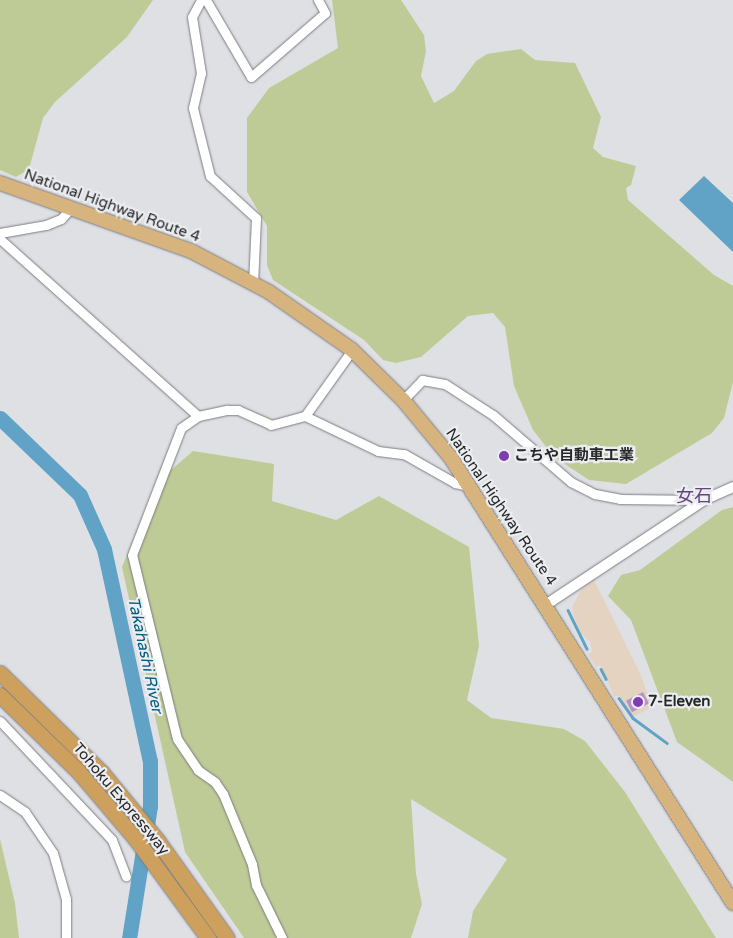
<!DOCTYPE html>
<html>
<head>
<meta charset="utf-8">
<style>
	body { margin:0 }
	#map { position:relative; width:733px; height:938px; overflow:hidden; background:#dfe0e4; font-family:"Varela Round","Noto Sans JP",sans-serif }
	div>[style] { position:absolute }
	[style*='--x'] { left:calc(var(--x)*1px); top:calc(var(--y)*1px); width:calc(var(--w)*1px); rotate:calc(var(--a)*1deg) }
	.commercial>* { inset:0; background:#e5d3c2 }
	.green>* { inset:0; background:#bfcb96 }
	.water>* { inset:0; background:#60a3c7 }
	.stream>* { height:2.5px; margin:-1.25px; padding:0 1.25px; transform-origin:1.25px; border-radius:1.25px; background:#60a3c7 }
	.river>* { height:15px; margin:-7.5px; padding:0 7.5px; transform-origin:7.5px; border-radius:7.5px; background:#60a3c7 }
	.building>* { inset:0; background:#b593c9; transform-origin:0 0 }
	.roads { filter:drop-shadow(0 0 1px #7c7d80) drop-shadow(0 0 1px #7c7d80) }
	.minor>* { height:9px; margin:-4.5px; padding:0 4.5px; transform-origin:4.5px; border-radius:4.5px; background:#fff }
	.tertiary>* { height:10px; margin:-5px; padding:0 5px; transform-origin:5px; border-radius:5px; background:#fff }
	.trunk>* { height:14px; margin:-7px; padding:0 7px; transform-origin:7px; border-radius:7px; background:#d7b37e }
	.motorway>* { height:15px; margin:-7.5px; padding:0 7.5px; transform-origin:7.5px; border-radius:7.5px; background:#cda05e }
	.dots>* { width:14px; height:14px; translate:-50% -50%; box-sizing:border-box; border:2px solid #ecedf1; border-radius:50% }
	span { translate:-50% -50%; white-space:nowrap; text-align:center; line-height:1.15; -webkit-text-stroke:4.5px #ecedf1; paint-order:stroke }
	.street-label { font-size:15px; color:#272728 }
	.poi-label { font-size:15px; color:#272728; font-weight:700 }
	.left { translate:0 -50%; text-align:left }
	.water-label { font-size:16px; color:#015c80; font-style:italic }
	.quarter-label { font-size:18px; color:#62447f }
</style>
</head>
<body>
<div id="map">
	<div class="commercial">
		<div style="clip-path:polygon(594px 580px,641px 675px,652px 707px,635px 716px,629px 713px,620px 696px,614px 696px,600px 665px,596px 667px,588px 654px,592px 652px,590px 641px,581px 634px,574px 617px,572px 607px,583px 587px)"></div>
	</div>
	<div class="green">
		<div style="clip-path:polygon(0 0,153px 0,127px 37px,55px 102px,43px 118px,29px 169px,16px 177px,0 170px)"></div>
		<div style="clip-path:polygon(332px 0,401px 0,424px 35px,426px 51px,421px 76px,434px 103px,454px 91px,476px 61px,487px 54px,521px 49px,535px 60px,575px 63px,601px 117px,593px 148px,603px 157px,636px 166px,631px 185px,626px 188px,628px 200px,714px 275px,733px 286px,733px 382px,724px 418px,712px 433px,626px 484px,589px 480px,554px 457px,533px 430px,514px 386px,505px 327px,493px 313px,468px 316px,421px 357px,396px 363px,383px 360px,364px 340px,273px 280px,267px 265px,267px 226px,247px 192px,247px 118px,269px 88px,338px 48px)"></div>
		<div style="clip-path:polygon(193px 451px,274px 464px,272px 501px,336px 520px,379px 496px,469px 547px,479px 646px,467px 700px,491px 718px,564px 729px,585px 741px,625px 792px,716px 938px,468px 938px,473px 911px,507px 859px,411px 799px,416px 874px,422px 904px,411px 938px,244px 938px,185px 852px,122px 567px,157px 482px)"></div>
		<div style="clip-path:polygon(733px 507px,733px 782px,677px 742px,631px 620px,608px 596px,621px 575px,640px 570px,722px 510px)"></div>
		<div style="clip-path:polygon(0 839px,15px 903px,19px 938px,0 938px)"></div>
	</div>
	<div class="water">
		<div style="clip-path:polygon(704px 176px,733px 203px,733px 252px,679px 200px)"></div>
	</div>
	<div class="stream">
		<div style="--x:568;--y:610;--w:43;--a:64"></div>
		<div style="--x:601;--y:669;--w:11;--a:63"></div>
		<div style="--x:619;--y:698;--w:24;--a:55"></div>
		<div style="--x:633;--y:718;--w:42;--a:36.3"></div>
	</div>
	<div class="river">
		<div style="--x:0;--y:418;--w:111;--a:43.9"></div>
		<div style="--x:80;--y:495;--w:59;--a:66"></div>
		<div style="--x:104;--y:549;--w:217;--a:77.8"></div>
		<div style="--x:150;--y:761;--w:45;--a:90"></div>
		<div style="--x:150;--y:806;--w:134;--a:99"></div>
	</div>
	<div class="building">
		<div style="left:643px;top:692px;width:13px;height:19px;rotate:63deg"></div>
	</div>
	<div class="roads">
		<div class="minor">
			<div style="--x:201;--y:0;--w:19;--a:118"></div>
			<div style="--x:192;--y:17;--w:57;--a:80.9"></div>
			<div style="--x:201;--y:73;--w:36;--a:103"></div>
			<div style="--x:193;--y:108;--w:70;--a:76"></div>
			<div style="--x:210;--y:176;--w:62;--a:42.4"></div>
			<div style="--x:256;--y:218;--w:66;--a:92.6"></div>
			<div style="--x:206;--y:0;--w:89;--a:59.7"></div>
			<div style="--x:251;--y:77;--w:98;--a:-40.9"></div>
			<div style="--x:325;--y:13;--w:15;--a:-118"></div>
			<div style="--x:0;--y:233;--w:47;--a:-9.9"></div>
			<div style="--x:46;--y:225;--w:16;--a:-22"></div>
			<div style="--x:61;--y:219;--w:15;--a:-48"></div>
			<div style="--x:0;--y:239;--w:266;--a:41.8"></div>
			<div style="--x:403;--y:400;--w:28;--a:-46"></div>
			<div style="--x:422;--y:380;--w:23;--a:10"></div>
			<div style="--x:445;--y:384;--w:57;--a:32.9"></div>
			<div style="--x:493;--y:415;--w:103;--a:40.7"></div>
			<div style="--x:571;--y:482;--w:27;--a:27"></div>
			<div style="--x:595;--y:494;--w:25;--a:11"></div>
			<div style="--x:620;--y:499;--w:84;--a:0.7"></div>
			<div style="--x:305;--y:416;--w:81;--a:-54.5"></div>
			<div style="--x:0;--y:721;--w:163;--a:46.7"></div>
			<div style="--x:112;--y:840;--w:39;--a:69"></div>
			<div style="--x:0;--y:795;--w:30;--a:34"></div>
			<div style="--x:25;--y:812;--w:50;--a:55.7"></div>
			<div style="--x:53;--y:853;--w:48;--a:74.2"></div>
			<div style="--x:66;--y:899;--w:39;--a:90"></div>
			<div style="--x:282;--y:938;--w:59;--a:-116.1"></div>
			<div style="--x:256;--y:885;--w:21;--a:-101"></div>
			<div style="--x:252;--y:864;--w:76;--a:-112.5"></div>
			<div style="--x:223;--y:794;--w:14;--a:-124"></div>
			<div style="--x:215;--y:782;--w:21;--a:-145"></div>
			<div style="--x:198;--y:770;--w:37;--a:-124"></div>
			<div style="--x:177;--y:739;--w:189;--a:-103.7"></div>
			<div style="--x:132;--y:555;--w:136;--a:-68.9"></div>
			<div style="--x:181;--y:428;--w:21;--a:-35"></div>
			<div style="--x:198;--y:416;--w:30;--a:-12"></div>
			<div style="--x:227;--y:410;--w:11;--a:0"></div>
			<div style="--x:238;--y:410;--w:36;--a:24"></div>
			<div style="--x:271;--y:425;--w:35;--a:-15"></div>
			<div style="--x:305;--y:416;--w:81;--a:25.6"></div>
			<div style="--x:378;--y:451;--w:26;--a:7"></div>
			<div style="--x:404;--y:454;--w:59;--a:29.6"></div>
			<div style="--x:455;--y:483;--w:14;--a:12"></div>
		</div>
		<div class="tertiary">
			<div style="--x:547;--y:604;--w:188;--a:-33.5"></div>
			<div style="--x:704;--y:500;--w:32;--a:-24"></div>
		</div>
		<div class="trunk">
			<div style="--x:0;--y:183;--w:203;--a:19.6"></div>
			<div style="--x:191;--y:251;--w:88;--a:27.7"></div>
			<div style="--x:269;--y:292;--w:101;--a:34.9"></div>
			<div style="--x:352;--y:350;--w:71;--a:44.4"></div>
			<div style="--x:403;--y:400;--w:75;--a:50.4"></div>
			<div style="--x:451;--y:458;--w:527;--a:57.64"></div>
		</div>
		<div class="motorway">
			<div style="--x:0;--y:673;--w:143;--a:44.4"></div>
			<div style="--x:102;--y:773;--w:87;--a:50.6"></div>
			<div style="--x:157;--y:840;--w:120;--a:54.5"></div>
			<div style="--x:0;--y:695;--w:109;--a:44.3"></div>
			<div style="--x:78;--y:771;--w:88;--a:49.6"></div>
			<div style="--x:135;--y:838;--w:124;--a:53.9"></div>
		</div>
	</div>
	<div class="dots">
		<div style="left:504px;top:456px;background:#7e3db1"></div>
		<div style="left:638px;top:702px;background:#7e3db1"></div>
	</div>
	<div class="street-label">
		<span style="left:112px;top:206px;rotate:20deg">National Highway Route 4</span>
		<span style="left:501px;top:507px;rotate:56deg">National Highway Route 4</span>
		<span style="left:121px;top:799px;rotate:50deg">Tohoku Expressway</span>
	</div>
	<div class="poi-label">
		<span class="left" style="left:514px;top:456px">こちや自動車工業</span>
		<span class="left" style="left:648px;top:702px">7-Eleven</span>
	</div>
	<div class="water-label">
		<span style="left:145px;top:655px;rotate:78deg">Takahashi River</span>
	</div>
	<div class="quarter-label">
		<span style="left:694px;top:496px">女石</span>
	</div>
</div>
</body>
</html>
